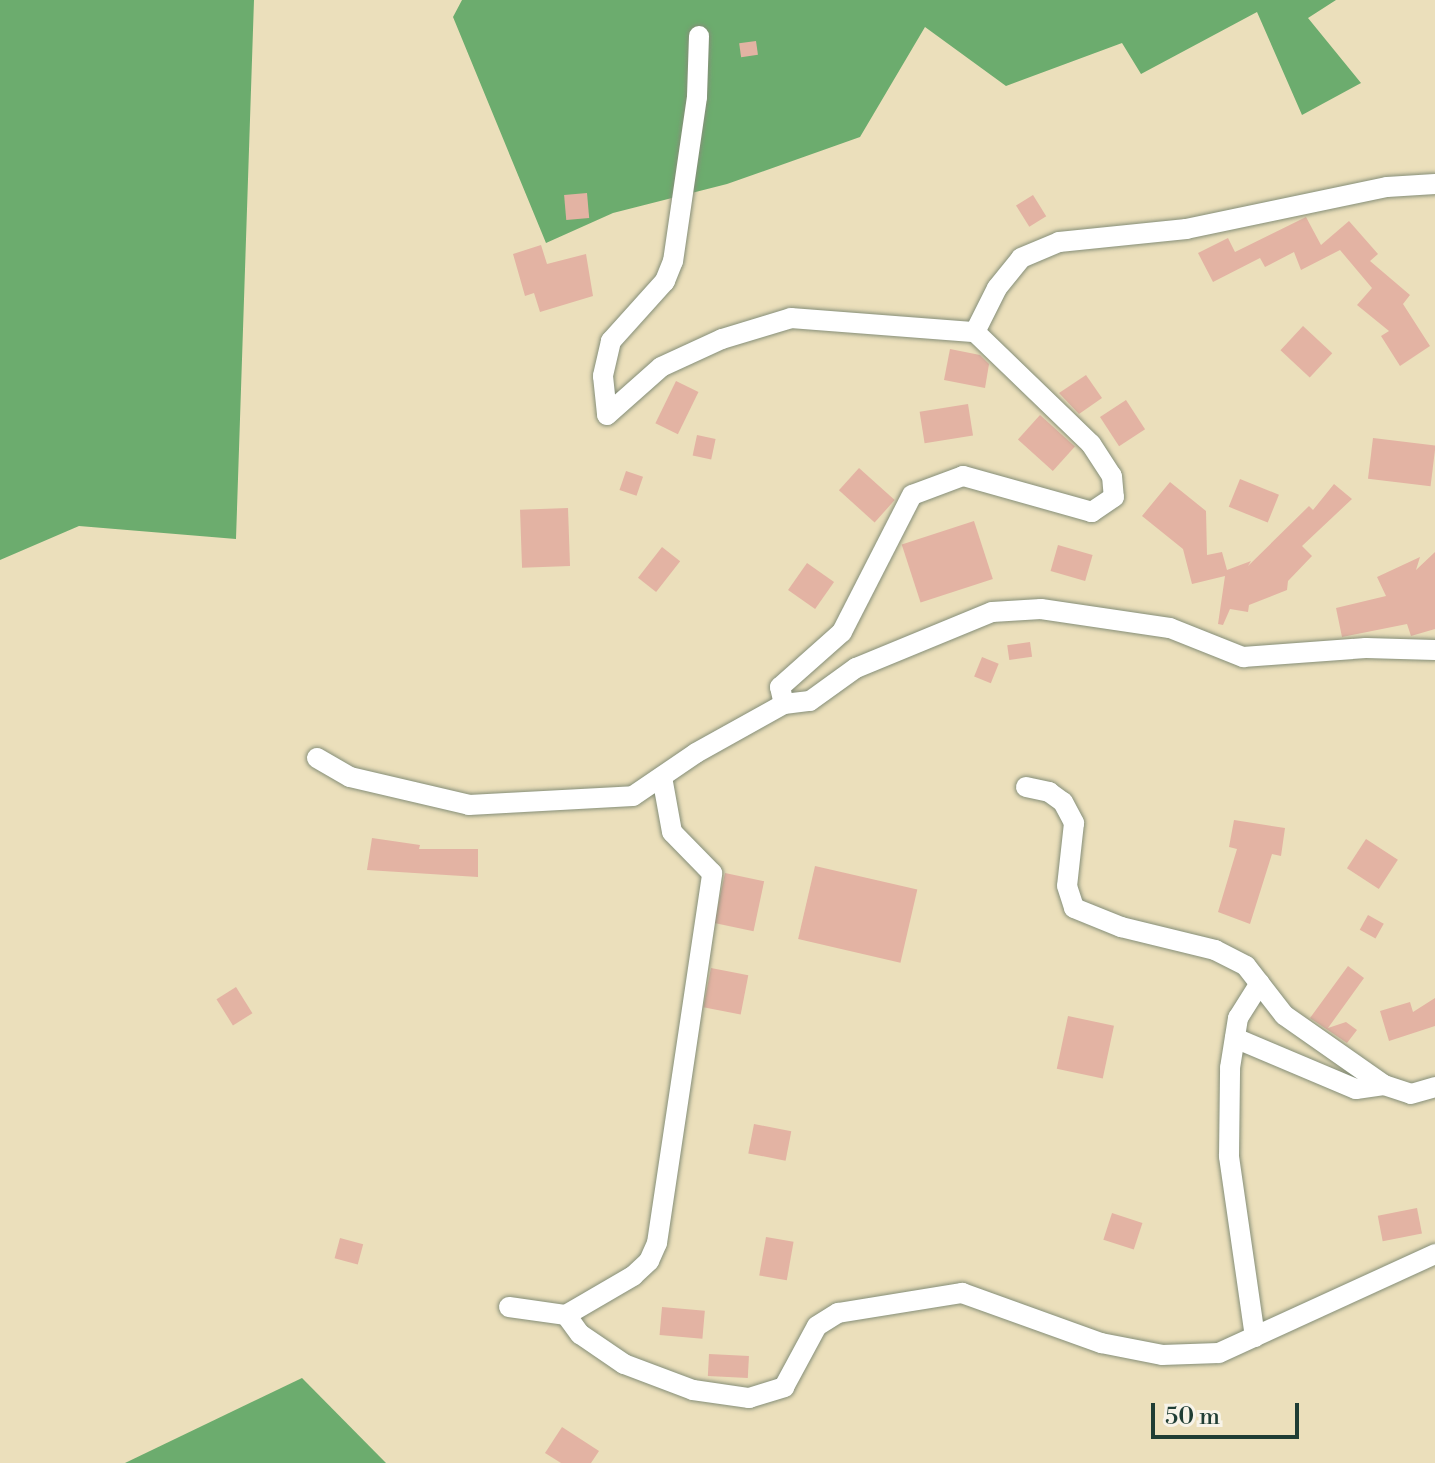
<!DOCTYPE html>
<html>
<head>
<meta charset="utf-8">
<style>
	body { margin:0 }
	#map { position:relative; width:1435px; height:1463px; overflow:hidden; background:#ebdfbb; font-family:"Libre Bodoni",serif }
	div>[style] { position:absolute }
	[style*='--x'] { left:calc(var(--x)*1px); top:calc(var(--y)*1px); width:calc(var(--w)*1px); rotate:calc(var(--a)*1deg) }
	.forest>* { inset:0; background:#6cac6e }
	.building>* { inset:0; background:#e3b3a3; transform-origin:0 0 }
	.roads { filter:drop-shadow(0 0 2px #858e78) drop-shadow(0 0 2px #858e78) }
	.street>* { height:20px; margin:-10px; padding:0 10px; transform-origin:10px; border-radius:10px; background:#fff }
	span { translate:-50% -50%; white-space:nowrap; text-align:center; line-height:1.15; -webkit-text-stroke:6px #f7f3e8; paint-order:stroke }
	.scale { position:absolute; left:1151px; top:1403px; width:148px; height:36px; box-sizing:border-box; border:4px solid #1f3d34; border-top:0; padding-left:10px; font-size:24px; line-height:28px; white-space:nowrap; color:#1f3d34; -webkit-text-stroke:6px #f7f3e8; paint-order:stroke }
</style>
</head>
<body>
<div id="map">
	<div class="forest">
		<div style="clip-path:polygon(0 0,254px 0,236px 539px,79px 526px,0 560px)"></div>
		<div style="clip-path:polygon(462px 0,1336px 0,1308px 18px,1361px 83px,1302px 115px,1257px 12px,1141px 74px,1122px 43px,1006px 86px,925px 27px,860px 137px,727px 184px,613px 213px,546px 243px,453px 17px)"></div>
		<div style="clip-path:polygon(302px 1378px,386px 1463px,125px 1463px)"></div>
	</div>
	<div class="building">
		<div style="left:756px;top:41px;width:14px;height:17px;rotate:82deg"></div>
		<div style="left:587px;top:193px;width:25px;height:23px;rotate:85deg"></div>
		<div style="left:1033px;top:195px;width:25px;height:20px;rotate:58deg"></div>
		<div style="clip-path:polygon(1306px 217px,1321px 245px,1349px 221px,1378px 254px,1370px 261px,1410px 295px,1403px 304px,1430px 346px,1400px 366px,1381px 336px,1389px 331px,1357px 305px,1372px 288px,1340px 250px,1301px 270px,1294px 252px,1265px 267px,1260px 258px,1213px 282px,1198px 253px,1228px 238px,1235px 252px)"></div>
		<div style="clip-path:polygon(541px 245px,547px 264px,586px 254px,593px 296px,540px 312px,534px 293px,525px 296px,513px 254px)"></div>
		<div style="left:1303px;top:326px;width:40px;height:33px;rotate:43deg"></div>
		<div style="clip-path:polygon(950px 349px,980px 355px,989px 364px,985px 388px,944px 380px)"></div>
		<div style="clip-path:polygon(1086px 375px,1102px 398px,1079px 414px,1059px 393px)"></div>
		<div style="left:676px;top:381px;width:25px;height:47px;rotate:26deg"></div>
		<div style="left:1126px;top:400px;width:35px;height:31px;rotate:57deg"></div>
		<div style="left:968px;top:404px;width:32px;height:49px;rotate:81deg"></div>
		<div style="left:1040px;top:415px;width:47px;height:33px;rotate:42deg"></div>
		<div style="left:697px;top:435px;width:19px;height:21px;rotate:12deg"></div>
		<div style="left:1373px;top:438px;width:63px;height:41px;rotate:7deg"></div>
		<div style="left:859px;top:468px;width:48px;height:30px;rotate:42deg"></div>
		<div style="left:626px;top:471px;width:18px;height:20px;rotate:19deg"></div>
		<div style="left:1240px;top:479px;width:42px;height:30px;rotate:22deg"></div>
		<div style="clip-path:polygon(1170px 482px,1206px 511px,1207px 555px,1222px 552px,1227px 570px,1251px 561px,1248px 566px,1309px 506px,1313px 510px,1334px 484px,1352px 499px,1302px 546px,1312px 556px,1288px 581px,1287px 590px,1249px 605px,1248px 612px,1230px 609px,1223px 625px,1218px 624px,1225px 576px,1192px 584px,1183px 549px,1142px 516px)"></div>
		<div style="left:568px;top:508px;width:58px;height:48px;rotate:88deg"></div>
		<div style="left:974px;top:521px;width:61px;height:76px;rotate:72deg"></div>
		<div style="left:1058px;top:545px;width:36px;height:27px;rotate:16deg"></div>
		<div style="left:662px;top:547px;width:23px;height:39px;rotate:38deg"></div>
		<div style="clip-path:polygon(1435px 552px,1435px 629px,1411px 636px,1407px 624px,1342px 637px,1336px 608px,1386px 596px,1377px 577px,1420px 557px,1416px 570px)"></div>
		<div style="left:807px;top:563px;width:33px;height:33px;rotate:35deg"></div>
		<div style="left:1030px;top:642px;width:15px;height:23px;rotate:82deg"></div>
		<div style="left:982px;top:657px;width:18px;height:21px;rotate:22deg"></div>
		<div style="clip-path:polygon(1234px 820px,1285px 828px,1281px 856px,1272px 854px,1250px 924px,1218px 912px,1237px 849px,1229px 847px)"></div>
		<div style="clip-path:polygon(372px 838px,420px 845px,419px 849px,478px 849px,478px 877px,367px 870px)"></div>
		<div style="left:1366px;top:839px;width:38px;height:35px;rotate:33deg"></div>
		<div style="left:815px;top:866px;width:105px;height:75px;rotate:13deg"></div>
		<div style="left:725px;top:873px;width:40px;height:51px;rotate:12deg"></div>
		<div style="left:1368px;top:915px;width:18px;height:17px;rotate:29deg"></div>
		<div style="clip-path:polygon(1348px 966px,1364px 978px,1328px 1028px,1346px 1022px,1357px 1030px,1347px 1043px,1310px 1018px)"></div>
		<div style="left:711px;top:968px;width:38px;height:40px;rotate:11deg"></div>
		<div style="left:236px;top:987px;width:31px;height:23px;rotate:58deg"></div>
		<div style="clip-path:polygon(1435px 998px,1435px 1026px,1389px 1041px,1380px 1011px,1410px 1002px,1413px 1012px)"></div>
		<div style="left:1068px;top:1016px;width:47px;height:54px;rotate:12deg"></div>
		<div style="left:754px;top:1124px;width:38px;height:30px;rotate:11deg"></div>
		<div style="left:1417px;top:1208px;width:26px;height:40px;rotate:79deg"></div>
		<div style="left:1112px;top:1213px;width:32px;height:28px;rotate:18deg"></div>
		<div style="left:766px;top:1237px;width:28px;height:39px;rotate:10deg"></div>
		<div style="left:340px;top:1238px;width:24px;height:21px;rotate:15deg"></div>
		<div style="left:662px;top:1307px;width:43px;height:28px;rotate:5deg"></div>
		<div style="left:709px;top:1354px;width:40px;height:22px;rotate:3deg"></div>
		<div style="clip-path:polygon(562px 1427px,599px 1451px,591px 1463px,561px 1463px,545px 1453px)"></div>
	</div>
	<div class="roads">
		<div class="street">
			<div style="--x:699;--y:36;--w:61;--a:91.9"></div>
			<div style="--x:697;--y:97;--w:166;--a:98.3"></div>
			<div style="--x:673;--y:261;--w:22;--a:112"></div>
			<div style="--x:665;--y:281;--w:81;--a:132"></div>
			<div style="--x:611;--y:341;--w:36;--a:103"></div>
			<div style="--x:603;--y:376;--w:39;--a:84"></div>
			<div style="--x:607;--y:415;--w:72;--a:-41.6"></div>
			<div style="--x:661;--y:367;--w:67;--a:-24.7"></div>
			<div style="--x:722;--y:339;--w:72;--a:-16.9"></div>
			<div style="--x:791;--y:318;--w:185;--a:4.4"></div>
			<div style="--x:975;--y:332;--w:161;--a:44"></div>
			<div style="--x:1091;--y:444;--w:38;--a:57"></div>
			<div style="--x:1112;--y:476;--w:21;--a:85"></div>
			<div style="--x:1114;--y:497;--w:27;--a:146"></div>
			<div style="--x:1092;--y:512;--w:134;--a:-164.4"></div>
			<div style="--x:963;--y:476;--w:54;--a:159.6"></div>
			<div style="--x:912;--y:495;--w:154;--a:117.1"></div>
			<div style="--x:842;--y:632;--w:83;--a:138.4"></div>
			<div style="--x:780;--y:687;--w:17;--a:77"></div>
			<div style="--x:975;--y:332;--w:49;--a:-63.4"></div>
			<div style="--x:997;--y:288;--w:38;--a:-51"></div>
			<div style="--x:1021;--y:258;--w:41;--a:-22.8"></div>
			<div style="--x:1059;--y:242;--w:128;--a:-5.8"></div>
			<div style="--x:1186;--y:229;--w:205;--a:-11.8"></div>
			<div style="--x:1387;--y:187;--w:48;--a:-3.6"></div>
			<div style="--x:317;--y:758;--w:38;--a:30"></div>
			<div style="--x:350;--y:777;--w:122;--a:13.2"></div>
			<div style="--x:469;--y:805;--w:164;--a:-3.1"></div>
			<div style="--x:633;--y:796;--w:76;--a:-34.3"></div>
			<div style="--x:696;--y:753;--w:101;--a:-29.1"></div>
			<div style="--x:784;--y:704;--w:26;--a:-7"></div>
			<div style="--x:810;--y:701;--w:57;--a:-35.7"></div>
			<div style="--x:856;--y:668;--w:147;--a:-22.4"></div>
			<div style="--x:992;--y:612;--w:49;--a:-3.5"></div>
			<div style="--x:1041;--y:609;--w:130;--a:8.4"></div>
			<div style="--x:1170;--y:628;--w:79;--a:21.7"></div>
			<div style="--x:1243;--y:657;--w:123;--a:-4.2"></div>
			<div style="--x:1366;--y:648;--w:69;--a:1.7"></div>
			<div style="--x:1026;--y:787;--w:24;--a:12"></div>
			<div style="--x:1049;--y:792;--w:17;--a:36"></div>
			<div style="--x:1063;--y:802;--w:24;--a:62"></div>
			<div style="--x:1074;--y:823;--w:63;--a:96.3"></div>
			<div style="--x:1067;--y:886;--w:23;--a:72"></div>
			<div style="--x:1074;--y:908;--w:51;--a:22"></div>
			<div style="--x:1121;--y:927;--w:97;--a:13.7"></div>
			<div style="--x:1215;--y:950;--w:35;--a:27"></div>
			<div style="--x:1246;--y:966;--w:62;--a:52.2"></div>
			<div style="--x:1284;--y:1015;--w:122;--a:35"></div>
			<div style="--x:1384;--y:1085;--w:28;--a:18"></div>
			<div style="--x:1411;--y:1094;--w:25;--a:-16"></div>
			<div style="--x:1235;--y:1038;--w:131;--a:22.9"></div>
			<div style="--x:1356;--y:1089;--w:28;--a:-8"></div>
			<div style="--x:509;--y:1307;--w:58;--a:8"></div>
			<div style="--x:566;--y:1315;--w:78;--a:-30.2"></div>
			<div style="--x:633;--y:1276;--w:22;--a:-43"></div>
			<div style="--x:649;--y:1261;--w:20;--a:-66"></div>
			<div style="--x:657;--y:1243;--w:374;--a:-81.5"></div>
			<div style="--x:712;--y:873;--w:57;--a:-134.3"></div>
			<div style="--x:672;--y:832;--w:56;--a:-100.3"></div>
			<div style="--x:566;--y:1315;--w:24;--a:54"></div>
			<div style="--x:580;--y:1334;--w:53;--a:34.3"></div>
			<div style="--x:624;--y:1364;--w:74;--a:20.6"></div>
			<div style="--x:693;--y:1390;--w:57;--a:8.1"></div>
			<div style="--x:749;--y:1398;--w:37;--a:-17"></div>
			<div style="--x:784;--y:1387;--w:69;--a:-61.6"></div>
			<div style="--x:817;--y:1326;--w:25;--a:-32"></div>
			<div style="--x:838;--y:1313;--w:126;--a:-9.2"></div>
			<div style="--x:962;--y:1293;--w:148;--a:19.8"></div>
			<div style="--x:1101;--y:1343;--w:62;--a:11.1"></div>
			<div style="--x:1162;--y:1355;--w:57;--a:-2"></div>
			<div style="--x:1219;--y:1353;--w:238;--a:-24.6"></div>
			<div style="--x:1255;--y:1337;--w:183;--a:-98.2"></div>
			<div style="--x:1229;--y:1156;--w:88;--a:-89.3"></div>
			<div style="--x:1230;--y:1068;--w:51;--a:-80.9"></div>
			<div style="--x:1238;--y:1018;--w:41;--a:-57.8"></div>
		</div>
	</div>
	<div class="scale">50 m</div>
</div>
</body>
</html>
